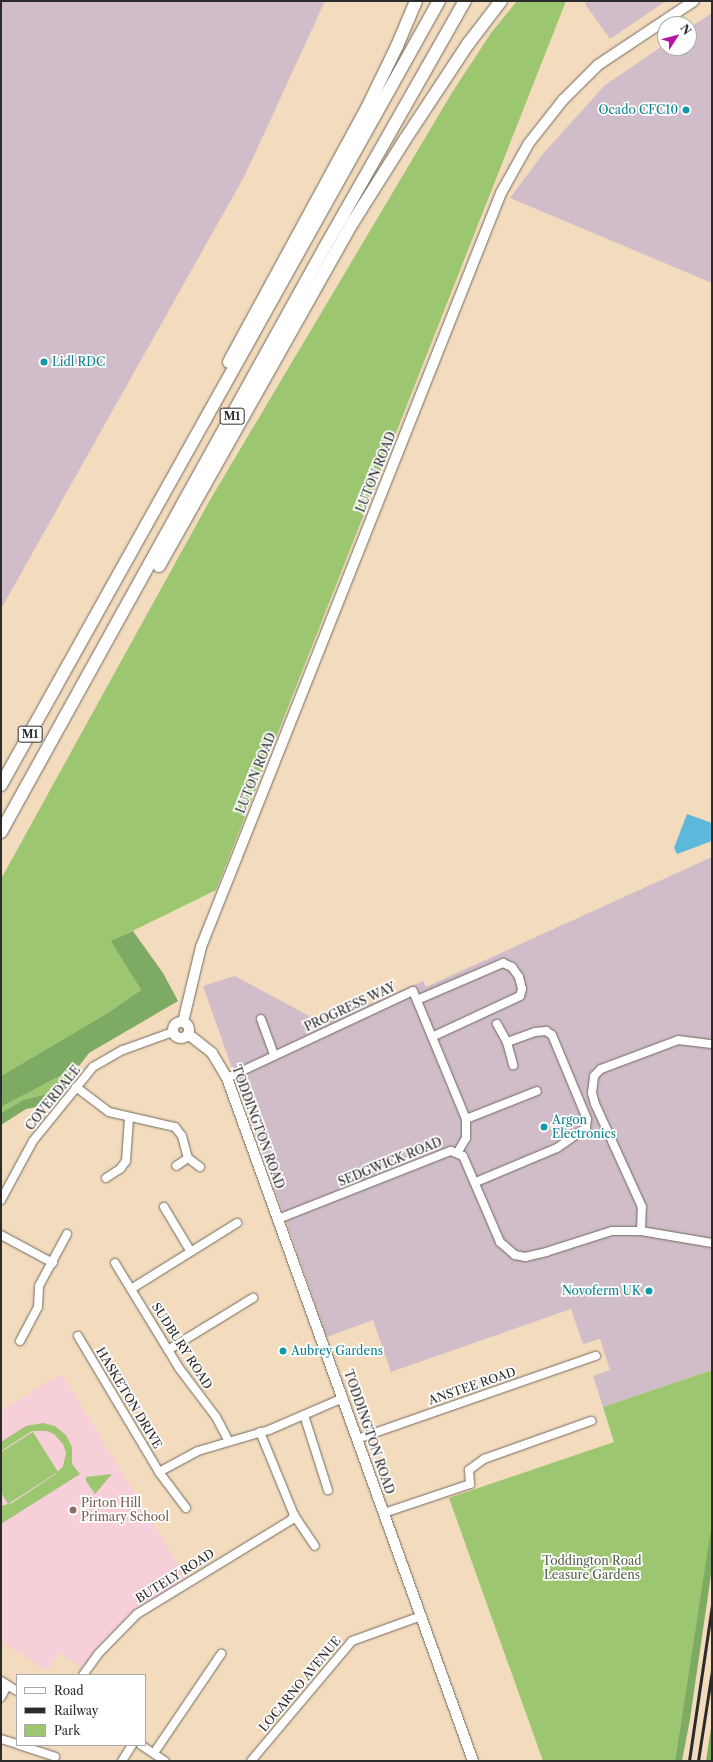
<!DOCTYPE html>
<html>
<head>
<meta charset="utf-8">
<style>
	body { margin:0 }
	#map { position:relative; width:713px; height:1762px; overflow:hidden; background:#f3dbbd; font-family:"Libre Caslon Text",serif }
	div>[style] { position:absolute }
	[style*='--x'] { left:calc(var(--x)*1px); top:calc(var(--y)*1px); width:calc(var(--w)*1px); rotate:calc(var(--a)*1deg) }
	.built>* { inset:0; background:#f6cfd8 }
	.industrial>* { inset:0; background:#d1bdca }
	.green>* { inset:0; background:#9dc671 }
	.forest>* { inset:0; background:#7eab63 }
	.water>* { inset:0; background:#5db9db }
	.roads { filter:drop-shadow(0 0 1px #71695e) drop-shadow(0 0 1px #71695e) }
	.minor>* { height:8px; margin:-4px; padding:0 4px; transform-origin:4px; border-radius:4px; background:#fff }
	.major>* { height:10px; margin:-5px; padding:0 5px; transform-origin:5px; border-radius:5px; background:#fff }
	.major>.ring { margin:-5px; padding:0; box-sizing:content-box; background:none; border:10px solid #fff; border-radius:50% }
	.highway>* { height:12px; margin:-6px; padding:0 6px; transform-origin:6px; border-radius:6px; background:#fff }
	.rail>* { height:2.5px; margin:-1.25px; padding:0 1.25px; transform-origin:1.25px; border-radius:1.25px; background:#2b2b2b }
	.dots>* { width:11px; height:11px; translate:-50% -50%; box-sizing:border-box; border:2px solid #fff; border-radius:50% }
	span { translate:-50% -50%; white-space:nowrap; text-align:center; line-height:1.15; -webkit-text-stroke:3.5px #fff; paint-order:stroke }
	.shield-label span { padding:1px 3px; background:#fff; border:1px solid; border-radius:3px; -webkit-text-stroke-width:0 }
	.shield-label { font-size:11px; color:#2b2b2b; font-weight:700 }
	.culture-label { font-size:12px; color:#0d838f }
	.right { translate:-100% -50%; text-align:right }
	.left { translate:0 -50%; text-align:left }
	.street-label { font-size:12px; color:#2b2b2b }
	.education-label { font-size:12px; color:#785e54 }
	.park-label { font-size:12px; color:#536144 }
	.frame { position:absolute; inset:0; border:2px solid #2b2b2b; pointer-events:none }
	.legend { position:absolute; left:16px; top:1674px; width:130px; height:72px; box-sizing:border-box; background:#fff; border:1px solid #aaa; margin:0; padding:5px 7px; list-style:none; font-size:12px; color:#2b2b2b }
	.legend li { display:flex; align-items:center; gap:8px; height:20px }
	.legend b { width:20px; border:1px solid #aaa }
	.north { position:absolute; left:657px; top:16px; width:40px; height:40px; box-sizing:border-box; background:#fff; border:1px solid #aaa; border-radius:50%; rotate:54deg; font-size:11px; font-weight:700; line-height:16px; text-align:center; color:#2b2b2b }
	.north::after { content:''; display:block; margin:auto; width:14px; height:18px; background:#b5179e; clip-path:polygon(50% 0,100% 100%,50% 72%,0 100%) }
</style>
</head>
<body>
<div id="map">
	<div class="built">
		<div style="clip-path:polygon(63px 1375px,186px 1578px,126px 1618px,99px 1645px,82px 1668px,60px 1653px,47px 1671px,1px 1641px,1px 1411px,47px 1382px)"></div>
	</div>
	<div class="industrial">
		<div style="clip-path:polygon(1px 1px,325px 1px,245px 175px,1px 609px)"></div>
		<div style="clip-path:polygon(586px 1px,666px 1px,610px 39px,585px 4px)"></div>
		<div style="clip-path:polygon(712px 13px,712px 283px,510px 198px,542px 155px,604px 86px,665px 44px,665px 48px,689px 48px,689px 28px)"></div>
		<div style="clip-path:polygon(712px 857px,712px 1370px,603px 1407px,593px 1376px,610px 1370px,600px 1339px,583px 1344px,571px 1309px,391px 1372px,373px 1320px,327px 1337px,203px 986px,235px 976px,324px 1024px,423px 981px,426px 987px)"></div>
	</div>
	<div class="green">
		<div style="clip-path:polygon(517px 1px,566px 1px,216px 890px,112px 941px,141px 990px,106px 1014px,1px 1076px,1px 879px,210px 500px,453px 91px,491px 33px)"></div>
		<div style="clip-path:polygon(79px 1066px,54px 1096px,50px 1093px,23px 1100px,1px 1113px,1px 1107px)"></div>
		<div style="clip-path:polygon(712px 1370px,712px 1526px,675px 1761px,543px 1761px,449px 1498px,614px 1442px,603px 1407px)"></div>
		<div style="clip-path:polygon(43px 1423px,55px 1426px,66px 1435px,72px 1447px,72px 1464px,80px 1474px,1px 1524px,1px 1506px,12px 1503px,56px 1474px,63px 1466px,66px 1453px,63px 1444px,54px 1434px,46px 1431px,32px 1431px,1px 1451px,1px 1442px,26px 1426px)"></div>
		<div style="clip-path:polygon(33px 1432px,58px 1472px,8px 1504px,1px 1492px,1px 1452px)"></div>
		<div style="clip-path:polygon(112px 1474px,95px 1494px,86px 1481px,86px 1477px)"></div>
	</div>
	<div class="forest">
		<div style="clip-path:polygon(133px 931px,163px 973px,178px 1001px,89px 1053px,79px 1066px,1px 1107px,1px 1076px,106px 1014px,141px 990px,111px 941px)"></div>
		<div style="clip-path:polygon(50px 1093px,54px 1096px,47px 1105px,26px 1109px,1px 1125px,1px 1113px,23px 1100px)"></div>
		<div style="clip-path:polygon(712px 1523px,712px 1568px,690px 1719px,682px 1761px,675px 1761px)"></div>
		<div style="clip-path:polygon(712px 1721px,711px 1761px,706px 1761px)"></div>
	</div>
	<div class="water">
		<div style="clip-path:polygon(687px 814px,712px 823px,712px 841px,677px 854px,674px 848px)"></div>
	</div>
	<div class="roads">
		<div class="minor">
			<div style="--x:417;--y:1000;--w:94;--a:-23.3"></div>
			<div style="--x:503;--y:963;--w:10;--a:24"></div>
			<div style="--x:512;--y:967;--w:12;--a:55"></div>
			<div style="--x:519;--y:977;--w:12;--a:76"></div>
			<div style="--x:522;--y:989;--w:7;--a:106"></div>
			<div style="--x:520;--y:996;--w:97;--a:155"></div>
			<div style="--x:261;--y:1019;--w:38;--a:70"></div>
			<div style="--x:497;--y:1024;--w:21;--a:61"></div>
			<div style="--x:227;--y:1078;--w:205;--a:-25.1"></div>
			<div style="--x:413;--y:991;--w:139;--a:67.5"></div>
			<div style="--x:466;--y:1119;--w:19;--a:90"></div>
			<div style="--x:466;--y:1138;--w:16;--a:120"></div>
			<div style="--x:76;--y:1087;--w:41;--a:37.1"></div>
			<div style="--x:109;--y:1112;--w:68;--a:12.8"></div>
			<div style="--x:175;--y:1127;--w:11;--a:52"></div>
			<div style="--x:182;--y:1136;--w:23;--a:75"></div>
			<div style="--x:188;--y:1158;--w:14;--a:146"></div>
			<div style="--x:466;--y:1119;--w:76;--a:-21.5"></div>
			<div style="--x:188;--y:1158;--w:15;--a:37"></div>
			<div style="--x:106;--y:1178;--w:17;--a:-33"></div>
			<div style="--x:120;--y:1169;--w:10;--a:-53"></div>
			<div style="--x:126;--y:1161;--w:43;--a:-86"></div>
			<div style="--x:476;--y:1182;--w:88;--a:-22.8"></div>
			<div style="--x:557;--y:1148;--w:35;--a:-35"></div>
			<div style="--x:586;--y:1128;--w:9;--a:-84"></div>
			<div style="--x:587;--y:1119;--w:91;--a:-112.6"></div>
			<div style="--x:552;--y:1035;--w:7;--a:-146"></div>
			<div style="--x:546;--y:1031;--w:11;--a:175"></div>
			<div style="--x:535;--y:1032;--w:30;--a:160"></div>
			<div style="--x:507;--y:1042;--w:24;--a:75"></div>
			<div style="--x:1;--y:1200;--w:67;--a:-61.5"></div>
			<div style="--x:33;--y:1141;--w:95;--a:-51"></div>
			<div style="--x:93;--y:1067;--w:34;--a:-30"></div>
			<div style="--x:123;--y:1050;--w:53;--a:-19.8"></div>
			<div style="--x:164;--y:1207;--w:52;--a:59"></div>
			<div style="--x:278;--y:1219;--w:186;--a:-21.5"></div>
			<div style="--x:451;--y:1151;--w:13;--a:23"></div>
			<div style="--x:463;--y:1156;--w:94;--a:66.7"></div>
			<div style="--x:500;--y:1242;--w:20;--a:41"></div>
			<div style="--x:515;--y:1255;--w:10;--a:11"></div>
			<div style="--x:525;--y:1257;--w:22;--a:-13"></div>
			<div style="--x:546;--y:1252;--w:69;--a:-17.7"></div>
			<div style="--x:612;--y:1231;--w:29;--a:0"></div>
			<div style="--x:641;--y:1231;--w:72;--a:9.6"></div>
			<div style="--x:641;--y:1231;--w:24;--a:-88"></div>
			<div style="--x:642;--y:1207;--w:113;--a:-114.5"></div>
			<div style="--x:595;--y:1104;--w:11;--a:-105"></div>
			<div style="--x:592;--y:1093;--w:17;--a:-83"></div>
			<div style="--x:594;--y:1076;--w:10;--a:-45"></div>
			<div style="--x:601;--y:1069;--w:82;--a:-20.6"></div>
			<div style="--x:678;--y:1040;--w:34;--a:7"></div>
			<div style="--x:1;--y:1235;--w:59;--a:28.3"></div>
			<div style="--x:115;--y:1263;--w:123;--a:58.6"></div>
			<div style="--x:179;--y:1368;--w:61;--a:52.9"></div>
			<div style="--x:216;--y:1417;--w:27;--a:62"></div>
			<div style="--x:131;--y:1289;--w:125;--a:-31.9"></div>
			<div style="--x:78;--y:1336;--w:158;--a:59.2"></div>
			<div style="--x:20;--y:1341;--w:38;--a:-62"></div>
			<div style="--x:38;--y:1307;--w:21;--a:-87"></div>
			<div style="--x:39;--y:1286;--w:59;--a:-61.7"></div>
			<div style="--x:168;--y:1350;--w:100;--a:-31.5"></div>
			<div style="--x:304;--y:1415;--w:79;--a:72.3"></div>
			<div style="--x:260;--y:1432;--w:90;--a:67.7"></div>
			<div style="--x:294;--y:1515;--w:37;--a:56"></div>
			<div style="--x:357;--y:1439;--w:253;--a:-19.2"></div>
			<div style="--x:186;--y:1508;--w:45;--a:-126.9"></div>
			<div style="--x:159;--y:1472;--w:44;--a:-28.3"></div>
			<div style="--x:198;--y:1451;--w:74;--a:-16.5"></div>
			<div style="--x:269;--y:1430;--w:81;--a:-23.4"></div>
			<div style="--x:384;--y:1513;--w:91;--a:-18.6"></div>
			<div style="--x:470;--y:1484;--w:14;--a:-94"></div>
			<div style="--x:469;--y:1470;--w:19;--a:-36"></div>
			<div style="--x:484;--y:1459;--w:114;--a:-19.6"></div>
			<div style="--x:83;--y:1675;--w:27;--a:-54"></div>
			<div style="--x:99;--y:1653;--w:54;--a:-45.7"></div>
			<div style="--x:137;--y:1614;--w:180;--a:-31.4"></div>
			<div style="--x:291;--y:1520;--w:6;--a:-59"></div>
			<div style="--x:1;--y:1681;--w:19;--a:32"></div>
			<div style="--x:1;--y:1697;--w:13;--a:-61"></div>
			<div style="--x:1;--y:1739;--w:17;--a:17"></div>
			<div style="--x:19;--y:1745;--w:38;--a:18"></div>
			<div style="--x:141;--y:1745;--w:29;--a:34"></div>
			<div style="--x:154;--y:1753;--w:120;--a:-55.9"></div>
			<div style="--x:122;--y:1761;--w:19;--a:-58"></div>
			<div style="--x:251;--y:1761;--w:157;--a:-49.9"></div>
			<div style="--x:352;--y:1641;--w:73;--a:-19.9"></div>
		</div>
		<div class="major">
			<div class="ring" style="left:173px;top:1022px;width:6px;height:6px"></div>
			<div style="--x:183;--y:1022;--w:77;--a:-76.5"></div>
			<div style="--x:201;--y:947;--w:811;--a:-68.3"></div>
			<div style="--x:501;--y:193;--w:57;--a:-60.8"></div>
			<div style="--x:529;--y:143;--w:55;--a:-51.7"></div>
			<div style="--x:563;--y:100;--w:49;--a:-45"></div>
			<div style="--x:598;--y:65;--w:115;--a:-33.7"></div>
			<div style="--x:188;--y:1034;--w:31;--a:38"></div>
			<div style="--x:212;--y:1053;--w:29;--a:59"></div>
			<div style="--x:227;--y:1078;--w:726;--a:70.19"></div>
		</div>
		<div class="highway">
			<div style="--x:229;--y:362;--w:289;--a:-61.5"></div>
			<div style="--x:367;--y:108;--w:69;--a:-64.2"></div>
			<div style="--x:397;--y:46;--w:49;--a:-67.1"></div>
			<div style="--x:159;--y:566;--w:395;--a:-60.6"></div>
			<div style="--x:353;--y:222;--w:99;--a:-57.8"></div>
			<div style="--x:406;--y:138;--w:113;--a:-56.6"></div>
			<div style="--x:468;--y:44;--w:54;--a:-52.5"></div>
			<div style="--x:1;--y:785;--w:898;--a:-60.81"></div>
			<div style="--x:1;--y:832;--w:669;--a:-61.02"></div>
			<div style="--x:325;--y:247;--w:283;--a:-60.4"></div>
		</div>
	</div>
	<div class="rail">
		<div style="--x:689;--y:1761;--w:157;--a:-81.6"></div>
		<div style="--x:698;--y:1761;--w:91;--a:-81.2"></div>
	</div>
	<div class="dots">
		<div style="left:686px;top:110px;background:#0f9aa8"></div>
		<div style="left:44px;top:362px;background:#0f9aa8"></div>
		<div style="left:544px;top:1127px;background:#0f9aa8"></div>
		<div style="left:649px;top:1291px;background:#0f9aa8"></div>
		<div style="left:283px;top:1351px;background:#0f9aa8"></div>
		<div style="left:73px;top:1510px;background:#8d6e63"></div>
	</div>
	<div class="shield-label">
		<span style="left:232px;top:416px">M1</span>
		<span style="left:30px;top:734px">M1</span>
	</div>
	<div class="culture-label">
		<span class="right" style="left:678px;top:110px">Ocado CFC10</span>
		<span class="left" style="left:52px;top:362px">Lidl RDC</span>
		<span class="left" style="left:552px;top:1127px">Argon<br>Electronics</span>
		<span class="right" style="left:641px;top:1291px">Novoferm UK</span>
		<span class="left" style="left:291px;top:1351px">Aubrey Gardens</span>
	</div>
	<div class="street-label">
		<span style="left:376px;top:472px;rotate:-68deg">LUTON ROAD</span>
		<span style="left:256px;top:773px;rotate:-68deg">LUTON ROAD</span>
		<span style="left:350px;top:1007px;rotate:-25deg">PROGRESS WAY</span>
		<span style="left:53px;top:1098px;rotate:-51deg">COVERDALE</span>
		<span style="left:258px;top:1127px;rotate:70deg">TODDINGTON ROAD</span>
		<span style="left:390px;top:1162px;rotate:-22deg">SEDGWICK ROAD</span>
		<span style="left:182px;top:1346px;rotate:57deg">SUDBURY ROAD</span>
		<span style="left:472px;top:1386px;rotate:-19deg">ANSTEE ROAD</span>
		<span style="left:129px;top:1398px;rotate:59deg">HASKETON DRIVE</span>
		<span style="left:369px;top:1432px;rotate:71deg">TODDINGTON ROAD</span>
		<span style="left:175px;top:1576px;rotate:-32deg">BUTELY ROAD</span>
		<span style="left:300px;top:1684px;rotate:-50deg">LOCARNO AVENUE</span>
	</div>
	<div class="education-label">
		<span class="left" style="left:81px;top:1510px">Pirton Hill<br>Primary School</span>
	</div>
	<div class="park-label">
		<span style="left:592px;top:1568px">Toddington Road<br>Leasure Gardens</span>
	</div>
	<div class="frame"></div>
	<ul class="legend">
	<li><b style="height:5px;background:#fff"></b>Road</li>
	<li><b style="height:5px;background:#2b2b2b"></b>Railway</li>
	<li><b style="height:11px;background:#9dc671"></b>Park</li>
	</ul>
	<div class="north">N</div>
</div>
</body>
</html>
